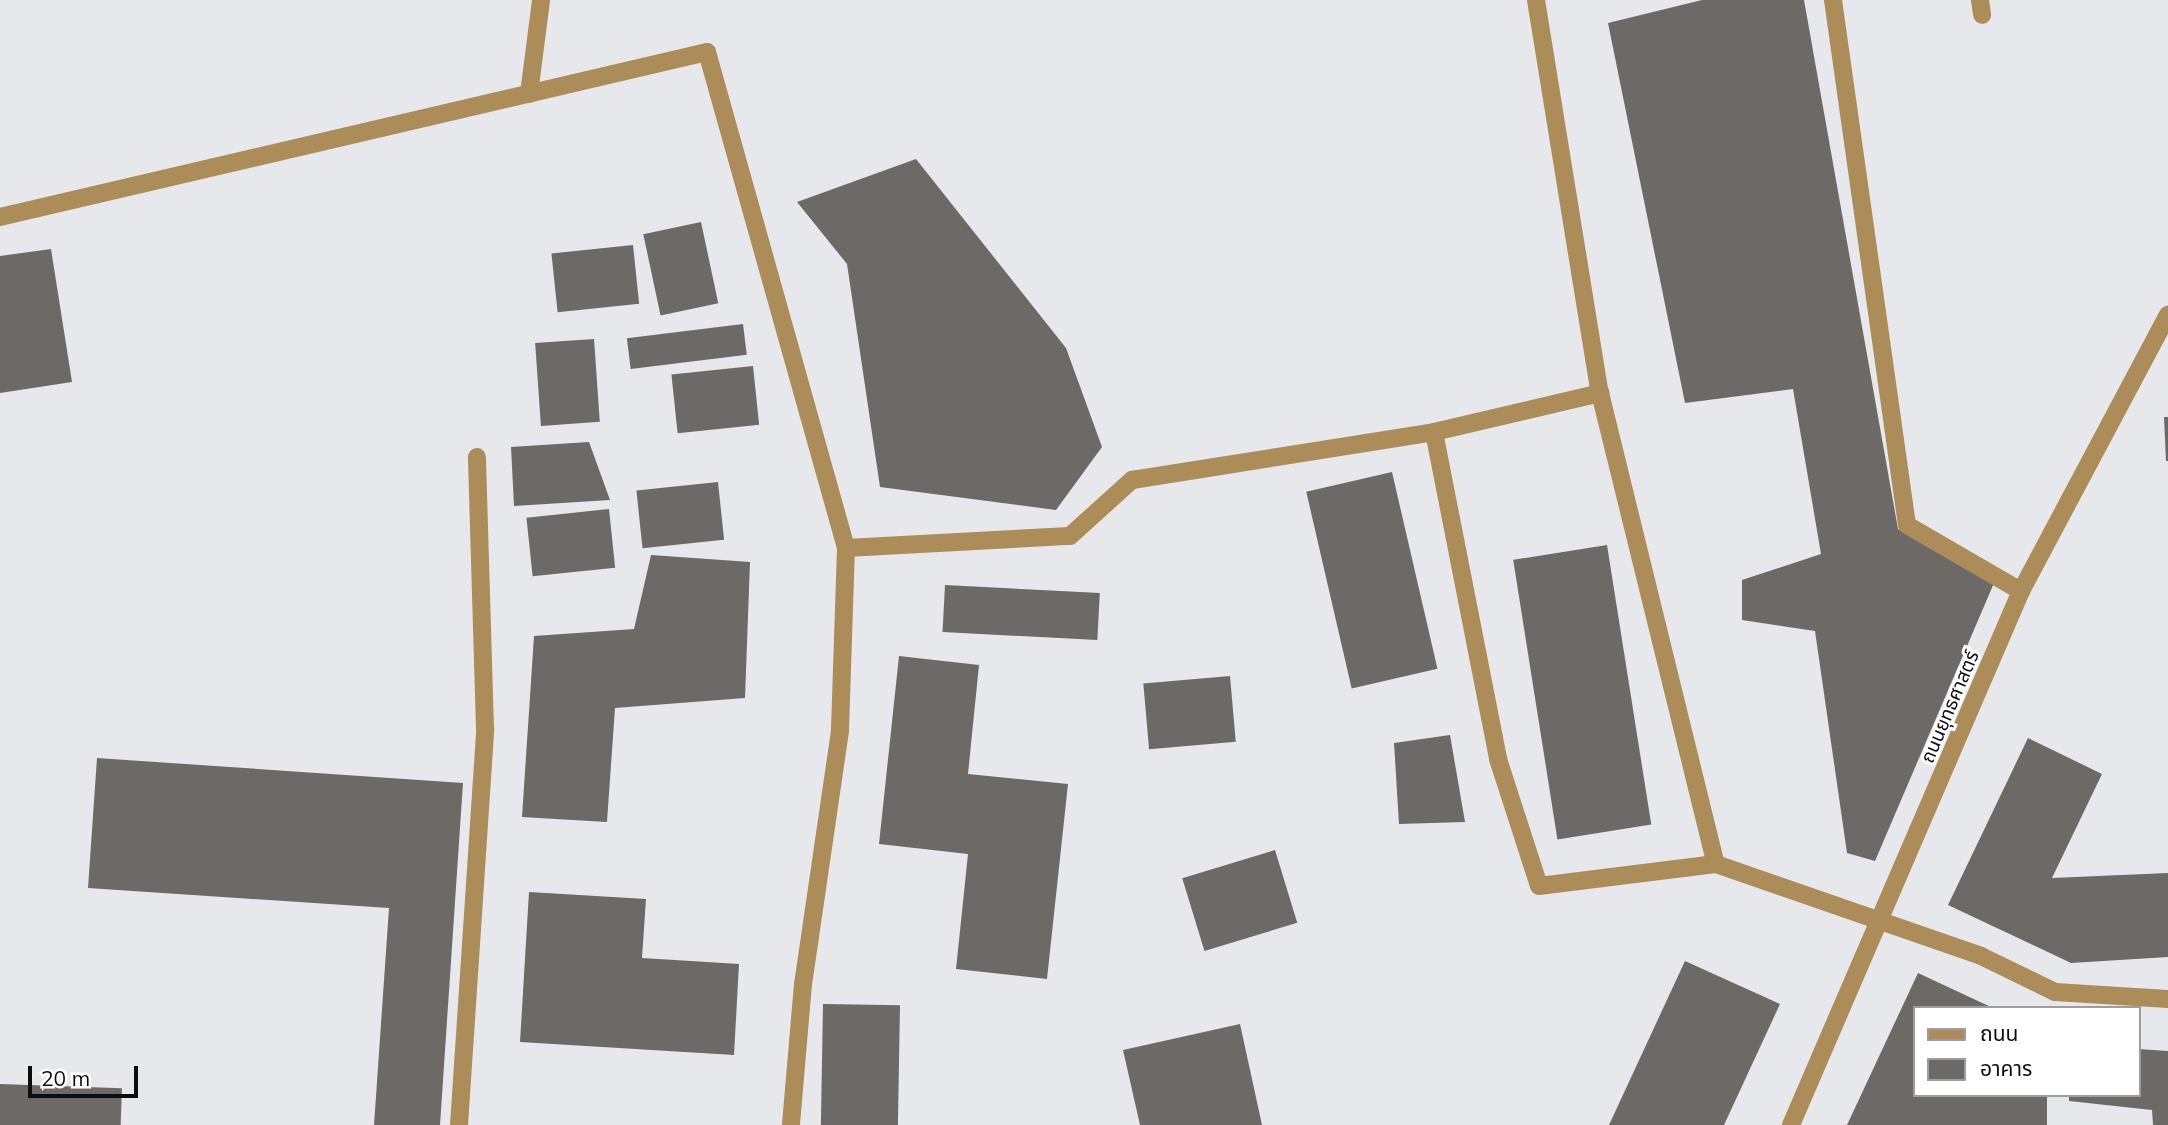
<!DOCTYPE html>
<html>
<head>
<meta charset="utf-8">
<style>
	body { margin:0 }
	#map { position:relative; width:2168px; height:1125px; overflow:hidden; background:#e7e8ec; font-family:Mulish,"Noto Sans Thai",sans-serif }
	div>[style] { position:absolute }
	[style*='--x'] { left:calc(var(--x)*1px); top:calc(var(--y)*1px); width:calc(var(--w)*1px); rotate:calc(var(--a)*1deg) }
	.building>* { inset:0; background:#6c6966; transform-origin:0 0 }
	.minor>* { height:18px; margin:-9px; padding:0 9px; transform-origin:9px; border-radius:9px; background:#ac8c59 }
	.tertiary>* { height:18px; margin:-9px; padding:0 9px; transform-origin:9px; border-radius:9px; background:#ac8c59 }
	span { translate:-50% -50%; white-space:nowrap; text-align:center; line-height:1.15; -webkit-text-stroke:6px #fff; paint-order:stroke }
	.street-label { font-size:19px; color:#0c0d0e }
	.legend { position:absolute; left:1913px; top:1006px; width:228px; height:91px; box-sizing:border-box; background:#fff; border:2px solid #9e9e9f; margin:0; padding:9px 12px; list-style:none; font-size:21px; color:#0c0d0e }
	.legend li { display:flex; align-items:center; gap:14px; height:35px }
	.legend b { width:35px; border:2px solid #9e9e9f }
	.scale { position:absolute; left:28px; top:1066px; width:110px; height:32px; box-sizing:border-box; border:4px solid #0c0d0e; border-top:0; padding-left:9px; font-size:21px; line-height:24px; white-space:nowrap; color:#0c0d0e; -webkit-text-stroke:5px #fff; paint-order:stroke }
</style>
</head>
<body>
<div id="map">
	<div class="building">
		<div style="clip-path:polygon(1702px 0,1804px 0,1898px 529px,1994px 583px,1875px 861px,1847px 853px,1815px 631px,1742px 620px,1742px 580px,1821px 554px,1793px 389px,1685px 403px,1608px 23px)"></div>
		<div style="clip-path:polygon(916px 159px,1066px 348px,1102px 447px,1056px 510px,880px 487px,847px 264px,797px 202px)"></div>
		<div style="left:701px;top:222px;width:83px;height:59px;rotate:78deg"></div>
		<div style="left:633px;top:245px;width:59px;height:82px;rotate:84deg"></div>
		<div style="clip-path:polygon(51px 249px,72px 382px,0 393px,0 256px)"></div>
		<div style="left:743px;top:324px;width:31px;height:117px;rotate:83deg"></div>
		<div style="left:594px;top:339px;width:83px;height:59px;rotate:86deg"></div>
		<div style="left:753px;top:366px;width:59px;height:82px;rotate:84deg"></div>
		<div style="clip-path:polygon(2164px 417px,2168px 417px,2168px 461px,2166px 461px)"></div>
		<div style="clip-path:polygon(589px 442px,610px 500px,514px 506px,511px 447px)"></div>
		<div style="left:1392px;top:472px;width:202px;height:88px;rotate:77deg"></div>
		<div style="left:718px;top:482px;width:58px;height:82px;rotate:84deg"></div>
		<div style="left:609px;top:509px;width:59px;height:83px;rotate:84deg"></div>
		<div style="left:1607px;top:545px;width:283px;height:95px;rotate:81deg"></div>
		<div style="clip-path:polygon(651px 555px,750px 562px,745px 698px,615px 708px,607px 822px,522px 817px,534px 636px,634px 629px)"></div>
		<div style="left:945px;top:585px;width:155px;height:47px;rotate:3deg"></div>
		<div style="clip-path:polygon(899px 656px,979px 665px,968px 774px,1068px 784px,1047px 979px,956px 969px,968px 854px,879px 844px)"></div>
		<div style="left:1230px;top:676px;width:66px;height:87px;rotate:85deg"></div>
		<div style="clip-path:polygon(1450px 735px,1465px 822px,1399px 824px,1394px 743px)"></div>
		<div style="clip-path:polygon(2028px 738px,2102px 774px,2052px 878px,2168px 873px,2168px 957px,2071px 963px,1948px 905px)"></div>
		<div style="clip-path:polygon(97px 758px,463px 783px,440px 1125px,374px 1125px,389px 908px,88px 888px)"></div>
		<div style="left:1275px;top:850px;width:76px;height:97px;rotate:73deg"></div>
		<div style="clip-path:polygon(529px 892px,646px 899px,642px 958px,739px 964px,734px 1055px,520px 1042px)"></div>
		<div style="clip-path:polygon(1685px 961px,1780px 1004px,1724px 1125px,1609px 1125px)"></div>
		<div style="clip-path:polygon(1918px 973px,1993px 1008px,1914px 1008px,1914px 1095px,2047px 1095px,2047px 1125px,1847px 1125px)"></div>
		<div style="left:823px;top:1004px;width:77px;height:121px;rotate:1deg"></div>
		<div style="clip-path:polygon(1240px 1024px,1262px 1125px,1140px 1125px,1123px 1050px)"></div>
		<div style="clip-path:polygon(2138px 1049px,2168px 1051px,2168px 1125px,2153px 1125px,2152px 1110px,2069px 1101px,2069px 1095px,2138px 1095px)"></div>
		<div style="left:0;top:1084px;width:122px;height:41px;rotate:2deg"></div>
	</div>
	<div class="minor">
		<div style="--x:1536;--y:0;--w:398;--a:80.8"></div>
		<div style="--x:1600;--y:393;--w:485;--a:76.2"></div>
		<div style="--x:1833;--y:0;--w:530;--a:81.98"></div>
		<div style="--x:1907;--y:525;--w:132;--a:30.1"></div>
		<div style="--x:1980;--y:0;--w:15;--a:82"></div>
		<div style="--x:529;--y:94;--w:95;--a:-82.7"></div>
		<div style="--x:0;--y:217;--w:726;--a:-13.14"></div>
		<div style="--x:707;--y:52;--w:515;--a:74.34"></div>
		<div style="--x:846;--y:548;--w:183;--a:91.9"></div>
		<div style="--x:840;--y:731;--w:256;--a:98.3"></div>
		<div style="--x:803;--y:984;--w:142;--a:94.9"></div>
		<div style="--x:1434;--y:432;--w:333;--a:78.9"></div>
		<div style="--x:1498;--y:759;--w:133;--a:72.1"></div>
		<div style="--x:1539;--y:886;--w:178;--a:-7.1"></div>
		<div style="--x:1716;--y:864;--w:281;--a:19.1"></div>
		<div style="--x:1981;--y:956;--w:82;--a:25.9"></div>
		<div style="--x:2055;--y:992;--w:113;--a:3.5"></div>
		<div style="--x:846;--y:548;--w:224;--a:-3.1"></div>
		<div style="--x:1070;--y:536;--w:84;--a:-42.1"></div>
		<div style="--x:1132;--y:480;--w:306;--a:-9"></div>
		<div style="--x:1434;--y:432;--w:171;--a:-13.2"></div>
		<div style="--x:459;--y:1125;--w:397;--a:-86.2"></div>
		<div style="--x:485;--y:729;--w:272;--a:-91.7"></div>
	</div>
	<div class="tertiary">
		<div style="--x:1791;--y:1125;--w:581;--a:-66.7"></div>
		<div style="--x:2021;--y:591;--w:313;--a:-62"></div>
	</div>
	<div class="street-label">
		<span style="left:1950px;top:707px;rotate:-67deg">ถนนยุทธศาสตร์</span>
	</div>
	<ul class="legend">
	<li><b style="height:9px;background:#ac8c59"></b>ถนน</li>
	<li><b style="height:19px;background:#6c6966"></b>อาคาร</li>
	</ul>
	<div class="scale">20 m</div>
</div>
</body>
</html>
